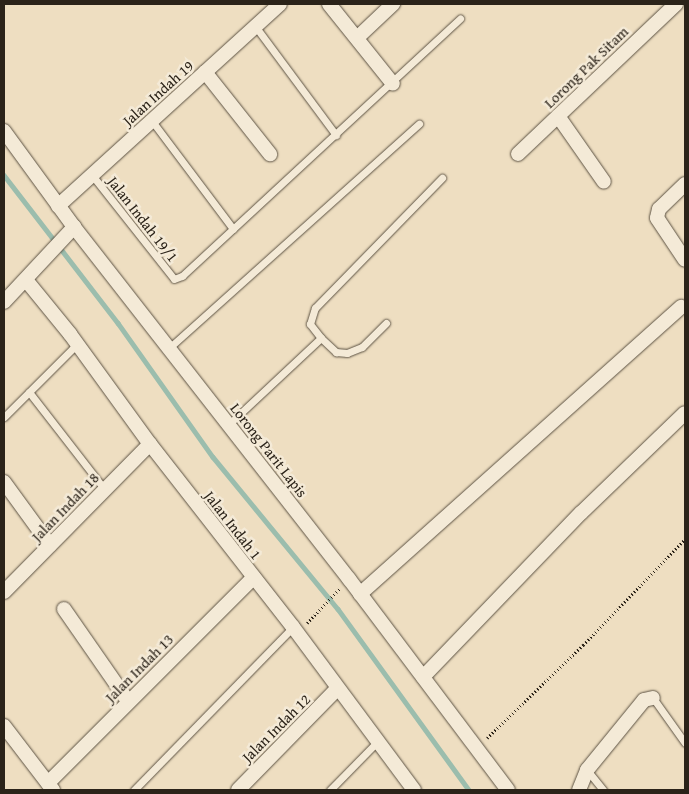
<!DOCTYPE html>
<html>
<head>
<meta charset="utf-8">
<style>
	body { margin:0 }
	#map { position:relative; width:689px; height:794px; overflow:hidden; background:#eedec1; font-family:"Gentium Book Plus",serif }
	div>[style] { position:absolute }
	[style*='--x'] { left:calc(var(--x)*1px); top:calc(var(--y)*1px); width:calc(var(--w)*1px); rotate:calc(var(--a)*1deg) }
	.stream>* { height:4.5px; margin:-2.25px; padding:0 2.25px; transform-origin:2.25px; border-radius:2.25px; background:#9bbdad }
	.path>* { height:2.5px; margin-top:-1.25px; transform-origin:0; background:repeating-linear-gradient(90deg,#2b2319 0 1px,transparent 0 3.5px) }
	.roads { filter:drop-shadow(0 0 1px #5c5243) drop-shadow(0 0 1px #5c5243) }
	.lane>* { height:7px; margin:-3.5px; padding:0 3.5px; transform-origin:3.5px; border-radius:3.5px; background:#f4ead7 }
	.street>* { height:14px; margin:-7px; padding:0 7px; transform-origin:7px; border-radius:7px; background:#f4ead7 }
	span { translate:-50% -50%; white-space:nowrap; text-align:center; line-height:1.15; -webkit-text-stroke:5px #f4ead7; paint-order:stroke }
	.street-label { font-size:15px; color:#2b2319 }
	.frame { position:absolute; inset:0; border:5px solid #2b2319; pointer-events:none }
</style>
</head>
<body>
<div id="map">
	<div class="stream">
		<div style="--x:4;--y:175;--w:187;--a:52.4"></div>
		<div style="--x:118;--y:323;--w:164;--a:54.7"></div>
		<div style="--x:213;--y:457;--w:197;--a:50.6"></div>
		<div style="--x:338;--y:609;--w:223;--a:54.1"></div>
	</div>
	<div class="path">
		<div style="--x:307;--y:623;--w:47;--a:-46.7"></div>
		<div style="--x:487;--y:738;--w:134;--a:-44.1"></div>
		<div style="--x:583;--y:645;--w:147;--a:-46.1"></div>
	</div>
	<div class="roads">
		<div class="lane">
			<div style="--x:255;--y:26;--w:136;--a:53.4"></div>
			<div style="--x:152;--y:121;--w:135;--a:53.1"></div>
			<div style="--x:92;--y:175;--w:132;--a:51.7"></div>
			<div style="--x:174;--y:279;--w:9;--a:-21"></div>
			<div style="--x:182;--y:276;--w:379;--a:-42.8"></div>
			<div style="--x:321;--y:338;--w:18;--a:-128"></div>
			<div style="--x:310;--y:324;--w:17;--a:-73"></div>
			<div style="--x:315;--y:308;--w:182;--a:-45.7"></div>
			<div style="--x:169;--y:348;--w:336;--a:-41.9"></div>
			<div style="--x:29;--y:392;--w:124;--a:52.2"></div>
			<div style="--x:4;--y:417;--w:103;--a:-45"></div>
			<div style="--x:229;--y:424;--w:126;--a:-43.1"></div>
			<div style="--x:321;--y:338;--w:21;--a:43"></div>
			<div style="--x:336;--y:352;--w:11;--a:5"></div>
			<div style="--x:347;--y:353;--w:16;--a:-22"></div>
			<div style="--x:362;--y:347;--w:34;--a:-45"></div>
			<div style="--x:653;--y:698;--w:55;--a:54.6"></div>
			<div style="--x:587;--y:770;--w:26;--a:51"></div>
			<div style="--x:134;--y:790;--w:228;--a:-45.7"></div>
			<div style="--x:330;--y:790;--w:67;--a:-45.6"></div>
		</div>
		<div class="street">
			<div style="--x:329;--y:4;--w:102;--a:51.3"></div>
			<div style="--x:357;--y:38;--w:50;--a:-43.4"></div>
			<div style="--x:205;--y:72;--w:105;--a:51.6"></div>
			<div style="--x:558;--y:116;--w:80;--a:55.1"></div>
			<div style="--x:4;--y:131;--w:119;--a:53.9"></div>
			<div style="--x:74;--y:227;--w:447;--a:52"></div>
			<div style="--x:349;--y:579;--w:264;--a:53"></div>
			<div style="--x:518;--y:154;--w:218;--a:-43.5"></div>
			<div style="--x:685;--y:184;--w:36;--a:136"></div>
			<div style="--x:659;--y:209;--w:9;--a:103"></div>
			<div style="--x:657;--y:218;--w:50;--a:56.3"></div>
			<div style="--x:58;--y:206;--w:300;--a:-42.3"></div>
			<div style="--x:26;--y:280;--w:70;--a:50.8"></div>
			<div style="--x:70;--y:334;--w:136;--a:54"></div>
			<div style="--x:150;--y:444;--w:232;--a:52"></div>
			<div style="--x:293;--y:627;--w:203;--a:53.4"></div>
			<div style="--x:4;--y:302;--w:103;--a:-47"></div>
			<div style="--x:4;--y:482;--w:78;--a:53.9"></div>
			<div style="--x:4;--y:592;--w:208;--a:-45.4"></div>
			<div style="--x:360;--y:594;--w:431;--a:-41.8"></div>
			<div style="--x:64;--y:609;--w:112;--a:55.2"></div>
			<div style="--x:423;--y:677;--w:228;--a:-46.1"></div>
			<div style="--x:581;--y:513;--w:144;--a:-43.9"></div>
			<div style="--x:4;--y:726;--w:81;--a:52.6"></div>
			<div style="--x:48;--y:783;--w:291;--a:-45"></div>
			<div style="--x:238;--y:790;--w:141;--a:-45.6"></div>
			<div style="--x:579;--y:790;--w:22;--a:-68"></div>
			<div style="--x:587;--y:770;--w:90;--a:-50.8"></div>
			<div style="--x:644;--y:700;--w:9;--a:-13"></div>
		</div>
	</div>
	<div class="street-label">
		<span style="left:586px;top:67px;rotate:-44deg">Lorong Pak Sitam</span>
		<span style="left:158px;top:93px;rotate:-42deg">Jalan Indah 19</span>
		<span style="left:143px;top:219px;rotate:52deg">Jalan Indah 19/1</span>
		<span style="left:269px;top:450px;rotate:52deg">Lorong Parit Lapis</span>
		<span style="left:65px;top:507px;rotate:-46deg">Jalan Indah 18</span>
		<span style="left:233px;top:525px;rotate:52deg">Jalan Indah 1</span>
		<span style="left:139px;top:668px;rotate:-45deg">Jalan Indah 13</span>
		<span style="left:276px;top:728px;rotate:-45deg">Jalan Indah 12</span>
	</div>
	<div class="frame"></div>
</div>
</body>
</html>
